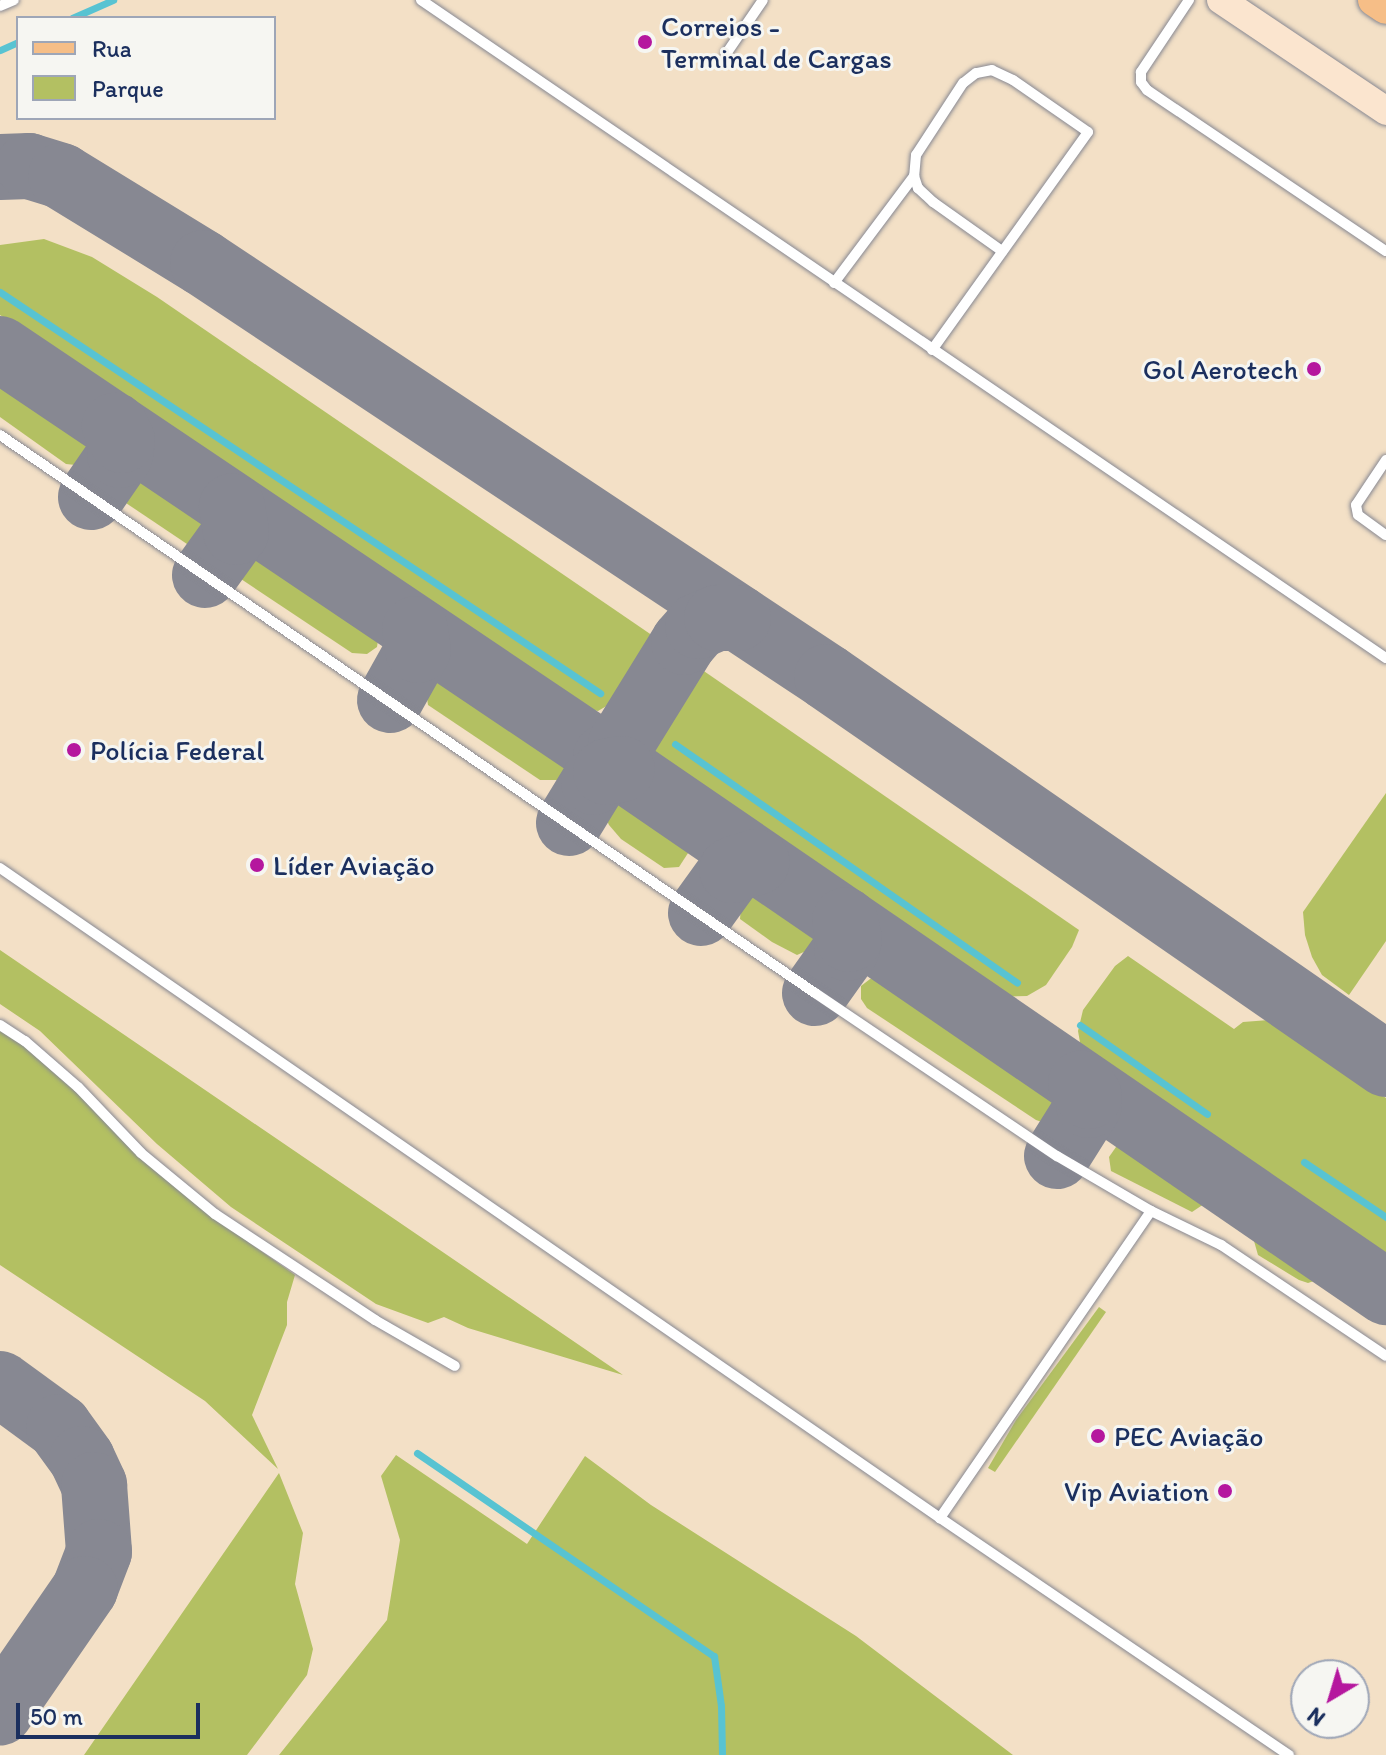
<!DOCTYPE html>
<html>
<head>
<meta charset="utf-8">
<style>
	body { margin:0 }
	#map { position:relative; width:1386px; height:1755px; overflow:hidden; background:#f3e0c6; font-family:Itim,sans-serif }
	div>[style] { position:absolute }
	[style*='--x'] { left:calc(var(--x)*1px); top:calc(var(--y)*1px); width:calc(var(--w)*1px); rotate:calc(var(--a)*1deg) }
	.green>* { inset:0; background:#b3c062 }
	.stream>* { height:7px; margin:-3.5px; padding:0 3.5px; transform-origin:3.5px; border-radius:3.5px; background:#58c3d2 }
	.taxiway>* { height:66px; margin:-33px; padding:0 33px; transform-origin:33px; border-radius:33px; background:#878892 }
	.roads { filter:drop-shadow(0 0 2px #878892) drop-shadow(0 0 2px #878892) }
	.lane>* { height:10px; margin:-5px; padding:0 5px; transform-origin:5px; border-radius:5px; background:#fff }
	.secondary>* { height:28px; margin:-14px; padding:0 14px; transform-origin:14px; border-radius:14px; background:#fbe5cf }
	.primary>* { height:32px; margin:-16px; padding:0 16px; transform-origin:16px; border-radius:16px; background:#f6be87 }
	.dots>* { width:22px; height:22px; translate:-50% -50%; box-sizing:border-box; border:4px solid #f6f6f2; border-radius:50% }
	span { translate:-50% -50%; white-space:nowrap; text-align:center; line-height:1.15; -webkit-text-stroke:6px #f6f6f2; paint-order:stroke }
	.poi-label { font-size:28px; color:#1b2f5e }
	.left { translate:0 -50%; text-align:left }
	.right { translate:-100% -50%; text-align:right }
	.legend { position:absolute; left:16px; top:16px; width:260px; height:104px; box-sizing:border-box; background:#f6f6f2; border:2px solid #9ea6b7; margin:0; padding:10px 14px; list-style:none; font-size:24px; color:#1b2f5e }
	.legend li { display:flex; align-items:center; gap:16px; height:40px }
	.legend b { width:40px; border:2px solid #9ea6b7 }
	.north { position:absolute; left:1290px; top:1659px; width:80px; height:80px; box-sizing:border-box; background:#f6f6f2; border:2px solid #9ea6b7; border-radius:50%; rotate:218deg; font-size:22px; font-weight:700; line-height:32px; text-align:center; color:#1b2f5e }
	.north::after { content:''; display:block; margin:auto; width:28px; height:36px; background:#b5179e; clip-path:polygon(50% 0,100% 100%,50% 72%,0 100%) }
	.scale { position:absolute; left:16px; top:1703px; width:184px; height:36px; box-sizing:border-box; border:4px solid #1b2f5e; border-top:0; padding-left:10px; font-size:24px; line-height:28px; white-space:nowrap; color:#1b2f5e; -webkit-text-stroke:6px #f6f6f2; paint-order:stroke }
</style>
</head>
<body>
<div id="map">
	<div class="green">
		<div style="clip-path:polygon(44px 239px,92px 257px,157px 297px,659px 640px,635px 677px,615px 701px,598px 711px,579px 708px,0 315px,0 245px)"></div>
		<div style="clip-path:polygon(0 366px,92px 426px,98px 438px,96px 452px,85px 466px,66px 464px,0 417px)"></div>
		<div style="clip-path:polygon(154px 473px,198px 504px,206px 520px,206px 534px,198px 543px,187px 544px,117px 497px,124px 479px)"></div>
		<div style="clip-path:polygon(245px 548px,260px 548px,275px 554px,372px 621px,379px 634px,377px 647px,367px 654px,352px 653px,235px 575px,232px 566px)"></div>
		<div style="clip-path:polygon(698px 667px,1079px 930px,1072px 947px,1046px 985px,1027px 996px,993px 997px,658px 768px,649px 751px,647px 736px,653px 721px,680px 683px)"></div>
		<div style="clip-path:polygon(451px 677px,574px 760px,579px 766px,577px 772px,567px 780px,540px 780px,428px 705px,426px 691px,431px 683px)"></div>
		<div style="clip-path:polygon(611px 785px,687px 838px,690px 850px,679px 867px,664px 868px,621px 839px,609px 825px,604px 814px,604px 798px)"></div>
		<div style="clip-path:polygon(1386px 793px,1386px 941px,1349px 995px,1322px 975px,1312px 957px,1305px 935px,1303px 912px)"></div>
		<div style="clip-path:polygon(760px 888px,808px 918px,816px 933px,814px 944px,806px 951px,797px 955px,772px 942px,740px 919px,742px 895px)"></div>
		<div style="clip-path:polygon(0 950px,623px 1375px,468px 1328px,444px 1317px,428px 1323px,376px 1304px,231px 1207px,157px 1144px,40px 1031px,0 1004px)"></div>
		<div style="clip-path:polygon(1128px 956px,1234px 1029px,1243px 1022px,1269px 1020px,1386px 1098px,1386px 1263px,1093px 1064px,1081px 1048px,1078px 1031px,1083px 1010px,1115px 966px)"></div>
		<div style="clip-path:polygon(887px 974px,1050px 1086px,1058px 1095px,1060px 1111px,1051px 1125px,1036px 1120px,867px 1008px,861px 999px,861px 986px,874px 976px)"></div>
		<div style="clip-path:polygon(0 1025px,230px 1229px,295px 1275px,287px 1302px,287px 1325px,252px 1415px,278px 1469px,205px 1401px,0 1265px)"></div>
		<div style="clip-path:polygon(1134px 1145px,1204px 1192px,1204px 1204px,1192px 1212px,1111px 1171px,1109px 1157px,1116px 1147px)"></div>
		<div style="clip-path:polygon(1262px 1236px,1272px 1237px,1321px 1271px,1317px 1280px,1308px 1283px,1299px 1280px,1258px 1255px,1254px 1241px)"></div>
		<div style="clip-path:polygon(1099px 1307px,1106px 1312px,995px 1472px,988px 1468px,1016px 1420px)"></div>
		<div style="clip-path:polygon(396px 1455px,527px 1544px,585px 1456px,651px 1505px,856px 1636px,1013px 1755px,279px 1755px,387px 1620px,400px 1540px,381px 1476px)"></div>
		<div style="clip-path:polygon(279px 1473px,303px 1533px,295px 1584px,313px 1649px,307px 1675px,247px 1755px,84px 1755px)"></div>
	</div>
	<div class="stream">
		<div style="--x:72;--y:18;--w:45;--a:-23.7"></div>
		<div style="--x:0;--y:50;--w:20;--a:-24"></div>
		<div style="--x:0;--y:292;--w:722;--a:33.76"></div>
		<div style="--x:675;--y:744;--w:417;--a:34.9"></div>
		<div style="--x:1080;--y:1025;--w:155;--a:35"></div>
		<div style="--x:1304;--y:1162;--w:99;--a:33.9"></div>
		<div style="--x:417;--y:1453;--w:360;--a:34.4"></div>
		<div style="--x:714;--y:1656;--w:50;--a:82"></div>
		<div style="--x:721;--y:1706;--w:49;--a:88.8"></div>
	</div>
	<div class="taxiway">
		<div style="--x:0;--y:167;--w:29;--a:-2"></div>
		<div style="--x:29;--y:166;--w:34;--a:17"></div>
		<div style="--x:61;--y:176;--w:167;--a:31.5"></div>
		<div style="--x:203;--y:263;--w:749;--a:33.56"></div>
		<div style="--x:827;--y:677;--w:680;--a:34.7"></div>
		<div style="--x:0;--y:349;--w:731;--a:33.95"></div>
		<div style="--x:606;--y:757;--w:946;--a:34.45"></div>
		<div style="--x:91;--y:497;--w:51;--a:-55.4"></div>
		<div style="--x:120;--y:455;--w:15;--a:-82"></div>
		<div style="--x:122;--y:440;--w:16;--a:-117"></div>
		<div style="--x:205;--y:575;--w:53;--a:-54.2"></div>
		<div style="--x:236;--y:532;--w:26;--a:-99"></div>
		<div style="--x:390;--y:700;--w:57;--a:-60.8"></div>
		<div style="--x:418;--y:650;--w:21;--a:-98"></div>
		<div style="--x:621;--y:744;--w:120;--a:-58.3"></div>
		<div style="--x:684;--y:642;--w:21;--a:-49"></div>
		<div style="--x:698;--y:626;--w:21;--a:-23"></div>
		<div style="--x:717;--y:618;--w:21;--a:0"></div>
		<div style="--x:569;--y:823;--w:48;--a:-58.6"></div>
		<div style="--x:594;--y:782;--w:16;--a:-40"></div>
		<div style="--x:606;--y:772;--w:16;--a:-11"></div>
		<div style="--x:701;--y:913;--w:53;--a:-54.2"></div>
		<div style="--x:732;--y:870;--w:26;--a:-18"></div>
		<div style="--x:815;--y:993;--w:55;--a:-54.6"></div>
		<div style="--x:847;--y:948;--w:9;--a:-77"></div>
		<div style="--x:849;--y:939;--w:19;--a:-102"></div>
		<div style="--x:1057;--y:1156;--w:60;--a:-57.9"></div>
		<div style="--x:1089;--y:1105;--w:9;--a:-90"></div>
		<div style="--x:1089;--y:1096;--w:15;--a:-122"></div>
		<div style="--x:0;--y:1384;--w:73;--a:36.1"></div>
		<div style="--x:59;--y:1427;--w:39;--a:54"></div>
		<div style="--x:82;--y:1459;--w:29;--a:65"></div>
		<div style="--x:94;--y:1485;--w:67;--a:85.7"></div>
		<div style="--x:99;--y:1552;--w:40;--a:111"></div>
		<div style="--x:85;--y:1589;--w:150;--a:124.6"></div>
	</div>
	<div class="roads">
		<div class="lane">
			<div style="--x:421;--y:0;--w:1168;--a:34.29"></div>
			<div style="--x:1189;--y:0;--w:87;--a:123.7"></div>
			<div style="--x:1141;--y:72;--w:10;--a:90"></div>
			<div style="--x:1141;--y:82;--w:10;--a:53"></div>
			<div style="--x:1147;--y:90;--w:288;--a:34"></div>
			<div style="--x:0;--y:6;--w:15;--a:-23"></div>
			<div style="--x:726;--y:54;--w:65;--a:-55.6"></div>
			<div style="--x:834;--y:283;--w:134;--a:-53.2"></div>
			<div style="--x:932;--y:350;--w:268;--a:-54.4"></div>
			<div style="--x:1088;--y:132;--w:91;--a:-145.3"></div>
			<div style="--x:1013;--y:80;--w:23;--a:-155"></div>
			<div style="--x:992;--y:70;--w:16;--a:169"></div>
			<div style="--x:976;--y:73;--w:16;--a:142"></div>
			<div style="--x:963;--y:83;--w:86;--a:123.1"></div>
			<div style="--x:916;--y:155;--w:21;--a:95"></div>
			<div style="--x:914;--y:176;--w:13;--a:72"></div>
			<div style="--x:918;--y:188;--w:21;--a:43"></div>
			<div style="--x:933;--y:202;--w:85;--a:35.4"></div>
			<div style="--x:0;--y:435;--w:988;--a:34.4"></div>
			<div style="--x:815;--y:993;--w:292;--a:34"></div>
			<div style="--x:1057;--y:1156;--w:109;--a:30.3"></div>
			<div style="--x:1151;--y:1211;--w:373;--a:124.5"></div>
			<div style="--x:940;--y:1518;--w:422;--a:34.2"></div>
			<div style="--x:1386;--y:460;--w:54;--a:123.7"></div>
			<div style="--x:1356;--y:505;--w:10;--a:79"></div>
			<div style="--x:1358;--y:515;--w:34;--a:36"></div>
			<div style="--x:0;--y:868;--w:1143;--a:34.66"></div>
			<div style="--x:0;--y:1025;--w:30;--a:33"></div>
			<div style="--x:25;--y:1041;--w:70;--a:41"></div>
			<div style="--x:78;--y:1087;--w:91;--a:46.3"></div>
			<div style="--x:141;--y:1153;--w:96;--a:39.5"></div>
			<div style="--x:215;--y:1214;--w:192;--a:33.5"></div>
			<div style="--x:375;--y:1320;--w:92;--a:29.9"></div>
			<div style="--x:1151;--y:1211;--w:78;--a:25.9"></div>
			<div style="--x:1221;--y:1245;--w:199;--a:33.9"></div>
		</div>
		<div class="secondary">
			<div style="--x:1221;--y:0;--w:199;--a:33.9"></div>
		</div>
		<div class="primary">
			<div style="--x:1374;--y:0;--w:14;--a:34"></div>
		</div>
	</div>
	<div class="dots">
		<div style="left:645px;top:42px;background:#b5179e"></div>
		<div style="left:1314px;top:369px;background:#b5179e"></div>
		<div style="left:74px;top:750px;background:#b5179e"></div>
		<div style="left:257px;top:865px;background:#b5179e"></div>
		<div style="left:1098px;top:1436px;background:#b5179e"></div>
		<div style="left:1225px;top:1491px;background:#b5179e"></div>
	</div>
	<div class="poi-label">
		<span class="left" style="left:661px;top:42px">Correios -<br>Terminal de Cargas</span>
		<span class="right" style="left:1298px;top:369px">Gol Aerotech</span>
		<span class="left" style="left:90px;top:750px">Polícia Federal</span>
		<span class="left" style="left:273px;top:865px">Líder Aviação</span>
		<span class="left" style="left:1114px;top:1436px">PEC Aviação</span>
		<span class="right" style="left:1209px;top:1491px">Vip Aviation</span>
	</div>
	<ul class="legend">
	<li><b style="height:10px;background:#f6be87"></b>Rua</li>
	<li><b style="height:22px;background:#b3c062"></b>Parque</li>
	</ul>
	<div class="north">N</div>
	<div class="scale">50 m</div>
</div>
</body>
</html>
